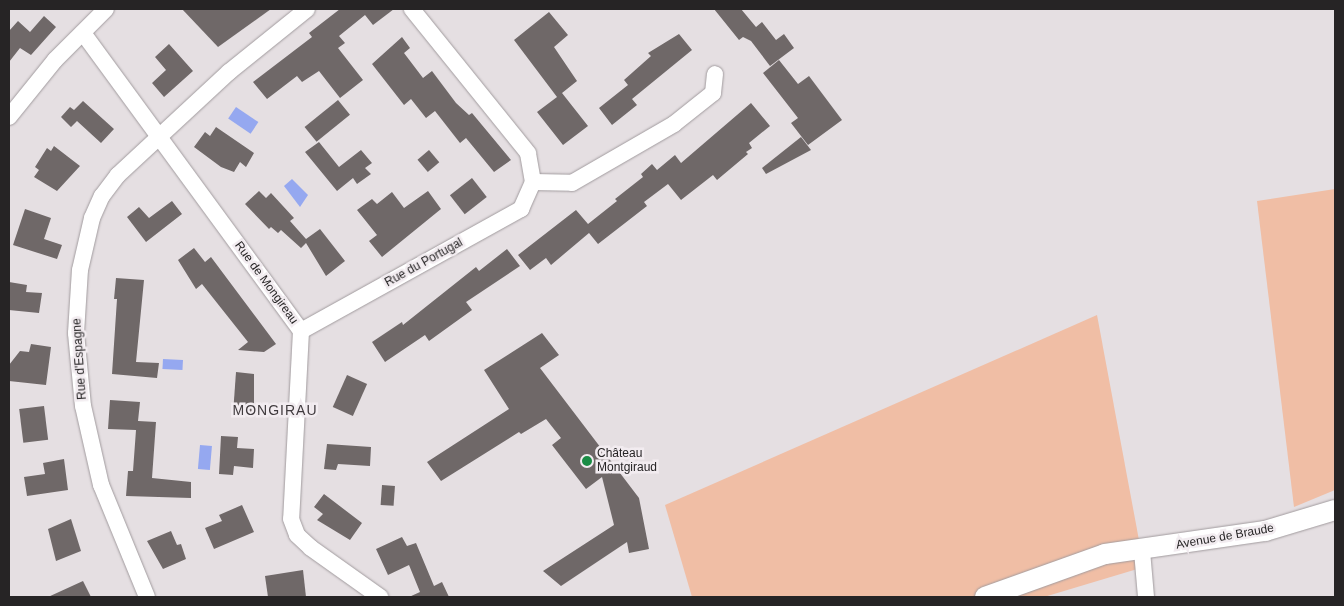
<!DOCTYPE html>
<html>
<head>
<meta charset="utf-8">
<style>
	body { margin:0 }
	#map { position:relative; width:1344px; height:606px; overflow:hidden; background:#e5dfe2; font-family:Arial,sans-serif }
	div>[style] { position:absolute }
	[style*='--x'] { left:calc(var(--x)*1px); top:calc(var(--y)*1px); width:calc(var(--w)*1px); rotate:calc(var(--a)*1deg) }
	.green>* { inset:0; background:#f0bea5 }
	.water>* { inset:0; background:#95a8f0; transform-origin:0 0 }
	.building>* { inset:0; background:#6f6868; transform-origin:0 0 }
	.roads { filter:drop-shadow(0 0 1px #a19b9e) drop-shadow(0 0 1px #a19b9e) }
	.minor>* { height:16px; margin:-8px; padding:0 8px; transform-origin:8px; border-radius:8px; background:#fff }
	.tertiary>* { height:20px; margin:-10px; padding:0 10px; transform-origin:10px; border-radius:10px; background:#fff }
	.dots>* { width:14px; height:14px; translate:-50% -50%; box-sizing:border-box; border:2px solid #f2ecf0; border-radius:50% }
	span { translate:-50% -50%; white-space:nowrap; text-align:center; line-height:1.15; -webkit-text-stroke:5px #f2ecf0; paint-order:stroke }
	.street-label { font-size:12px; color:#262425 }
	.poi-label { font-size:12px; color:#262425 }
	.left { translate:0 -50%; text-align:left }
	.neighbourhood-label { font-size:14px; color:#403b3e; letter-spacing:1px }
	.frame { position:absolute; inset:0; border:10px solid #262425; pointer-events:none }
</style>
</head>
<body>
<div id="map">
	<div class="green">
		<div style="clip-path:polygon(1335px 189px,1335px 490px,1294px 507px,1257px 201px)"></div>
		<div style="clip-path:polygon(1097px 315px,1144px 567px,1044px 597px,692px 597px,665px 505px)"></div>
	</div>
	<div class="water">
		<div style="left:236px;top:107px;width:27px;height:14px;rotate:34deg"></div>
		<div style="clip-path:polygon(292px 179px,308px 195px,300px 207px,284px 186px)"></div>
		<div style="left:163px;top:359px;width:20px;height:10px;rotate:3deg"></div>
		<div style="left:200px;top:445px;width:12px;height:24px;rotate:5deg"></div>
	</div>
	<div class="building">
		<div style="clip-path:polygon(182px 9px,271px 9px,218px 47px)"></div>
		<div style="clip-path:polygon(340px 9px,394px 9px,373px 25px,365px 15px,339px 36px,345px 43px,338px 48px,363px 80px,340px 98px,319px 71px,302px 82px,297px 76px,267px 99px,253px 82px,312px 37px,309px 33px)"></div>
		<div style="clip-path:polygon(714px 9px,741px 9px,756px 27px,762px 22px,776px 40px,784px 34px,794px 48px,770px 66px,751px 41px,743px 37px,739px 40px)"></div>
		<div style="clip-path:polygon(549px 12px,568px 35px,554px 47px,577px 81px,562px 93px,588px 126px,563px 145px,537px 112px,557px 97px,514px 40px)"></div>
		<div style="clip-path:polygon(44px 16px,56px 27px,31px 55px,20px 48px,9px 62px,9px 31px,18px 21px,30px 32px)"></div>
		<div style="clip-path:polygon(679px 34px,692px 50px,632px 99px,637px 105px,612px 125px,599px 108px,628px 85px,624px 80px,651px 56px,648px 53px)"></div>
		<div style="clip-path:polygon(402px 37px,410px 48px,404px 53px,423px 78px,432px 71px,456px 103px,469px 115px,472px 113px,511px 160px,494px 172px,466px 138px,460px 143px,435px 111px,426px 118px,411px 99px,404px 105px,372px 64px)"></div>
		<div style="clip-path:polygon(169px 44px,193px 71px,164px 97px,152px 83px,166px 70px,155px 57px)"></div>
		<div style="clip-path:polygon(779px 60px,798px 84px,809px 76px,842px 120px,808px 145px,791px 123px,798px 118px,763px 73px)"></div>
		<div style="left:338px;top:100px;width:19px;height:43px;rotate:51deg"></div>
		<div style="clip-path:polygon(83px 101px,114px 129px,101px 143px,77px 121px,71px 127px,61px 117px,70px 107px,74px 110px)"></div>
		<div style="clip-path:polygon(751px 103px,770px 126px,749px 143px,752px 148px,746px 152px,748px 154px,717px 180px,713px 175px,681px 200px,668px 184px,644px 202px,647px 206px,598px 244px,589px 233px,551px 265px,546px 258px,530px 270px,518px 255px,576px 210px,588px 224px,617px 201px,615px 199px,643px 177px,641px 174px,652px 164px,657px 170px,675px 155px,681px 163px)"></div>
		<div style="clip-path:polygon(216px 127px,254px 153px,246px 167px,240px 162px,234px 172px,221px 167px,194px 147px,205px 132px,210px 136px)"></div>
		<div style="clip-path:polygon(801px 137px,811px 150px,766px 174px,762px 168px)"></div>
		<div style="clip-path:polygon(319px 142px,339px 167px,361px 150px,372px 163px,365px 168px,371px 174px,357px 184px,353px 178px,337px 191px,305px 152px)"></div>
		<div style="clip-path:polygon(54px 146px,80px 166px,57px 191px,34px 177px,39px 170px,35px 167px,47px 148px,51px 151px)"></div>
		<div style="left:429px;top:150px;width:16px;height:15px;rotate:50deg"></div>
		<div style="left:472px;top:178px;width:24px;height:28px;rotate:52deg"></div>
		<div style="clip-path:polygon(259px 191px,266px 198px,271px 193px,294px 218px,290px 221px,306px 239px,320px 229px,345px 261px,326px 276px,306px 243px,301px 248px,281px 230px,278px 233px,271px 227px,269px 229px,245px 204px)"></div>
		<div style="clip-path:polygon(428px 191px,441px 209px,382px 257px,369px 241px,377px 235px,357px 210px,372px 199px,377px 204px,392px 192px,404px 208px)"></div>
		<div style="clip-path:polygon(172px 201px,182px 214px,146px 242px,127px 217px,139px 207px,149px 218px)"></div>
		<div style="clip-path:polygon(25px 209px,51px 218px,44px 239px,62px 245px,57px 259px,13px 245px)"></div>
		<div style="clip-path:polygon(194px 248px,205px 262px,211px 257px,276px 344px,264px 352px,238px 350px,248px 342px,202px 284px,196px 289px,178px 260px)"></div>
		<div style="clip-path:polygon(507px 249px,520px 266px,466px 302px,472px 310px,429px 341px,425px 335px,385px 362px,372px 342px,402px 322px,403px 325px,476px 267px,479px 271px)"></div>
		<div style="clip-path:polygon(116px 278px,144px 280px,136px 362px,159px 363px,157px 378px,112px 374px,117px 299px,114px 299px)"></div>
		<div style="clip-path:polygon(9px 282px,27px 285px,26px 292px,42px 293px,39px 313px,9px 310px)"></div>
		<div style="clip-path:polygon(542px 333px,559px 355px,540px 368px,639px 498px,649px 549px,629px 553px,627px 542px,561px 586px,543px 571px,614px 525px,602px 477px,586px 489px,552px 445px,561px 438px,546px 419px,521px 434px,519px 432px,441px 481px,427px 462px,509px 409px,484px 370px)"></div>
		<div style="clip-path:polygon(31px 344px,51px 347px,46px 385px,9px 381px,9px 365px,20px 351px,29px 352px)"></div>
		<div style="clip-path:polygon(236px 372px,254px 374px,254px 415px,233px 414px)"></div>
		<div style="left:347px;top:375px;width:22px;height:35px;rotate:24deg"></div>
		<div style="clip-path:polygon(110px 400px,140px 402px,138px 421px,156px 422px,152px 478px,191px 482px,191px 498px,126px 496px,128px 471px,133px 471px,136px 430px,108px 429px)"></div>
		<div style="left:44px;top:406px;width:34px;height:25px;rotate:83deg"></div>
		<div style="clip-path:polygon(221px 436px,238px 437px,237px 448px,254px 449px,253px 468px,234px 466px,233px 475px,219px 474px)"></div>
		<div style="clip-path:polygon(327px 444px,371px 447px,370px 466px,338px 464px,336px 470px,324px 469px)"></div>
		<div style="clip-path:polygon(64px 459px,68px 490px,27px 496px,24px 477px,45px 474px,43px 463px)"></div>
		<div style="left:382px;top:485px;width:13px;height:20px;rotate:4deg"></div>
		<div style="clip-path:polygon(324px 494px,362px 523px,350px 540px,317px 520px,323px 514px,314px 507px)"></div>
		<div style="clip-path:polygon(242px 505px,254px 532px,214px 549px,205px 528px,222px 521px,219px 515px)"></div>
		<div style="clip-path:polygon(71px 519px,81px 551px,56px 561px,48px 529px)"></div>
		<div style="clip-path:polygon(171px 531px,177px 545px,181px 544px,186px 559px,163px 569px,147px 541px)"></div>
		<div style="clip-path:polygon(402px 537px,407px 546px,416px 543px,434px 586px,442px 582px,449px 597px,409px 597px,420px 592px,409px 565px,388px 575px,376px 549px)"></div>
		<div style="clip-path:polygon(303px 570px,306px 597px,268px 597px,265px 576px)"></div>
		<div style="clip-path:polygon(83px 581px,91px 597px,48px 597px)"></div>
	</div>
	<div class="roads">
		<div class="minor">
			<div style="--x:83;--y:33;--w:369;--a:53.8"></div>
			<div style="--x:301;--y:331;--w:188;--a:93"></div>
			<div style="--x:291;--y:519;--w:17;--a:69"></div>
			<div style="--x:297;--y:535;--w:19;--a:43"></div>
			<div style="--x:311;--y:548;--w:85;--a:35.4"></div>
			<div style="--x:9;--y:117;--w:73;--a:-51.1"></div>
			<div style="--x:55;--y:60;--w:72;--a:-45"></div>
			<div style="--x:533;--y:182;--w:39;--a:1"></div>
			<div style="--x:572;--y:183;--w:118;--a:-30"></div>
			<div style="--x:674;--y:124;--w:50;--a:-38.5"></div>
			<div style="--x:713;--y:93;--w:19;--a:-84"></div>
			<div style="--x:301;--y:331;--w:252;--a:-29"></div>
			<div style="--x:521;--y:209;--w:30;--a:-66"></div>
			<div style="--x:533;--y:182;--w:29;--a:-100"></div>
			<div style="--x:528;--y:153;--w:185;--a:-128.9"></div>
			<div style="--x:1142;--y:551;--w:46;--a:85"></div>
			<div style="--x:147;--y:597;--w:121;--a:-112.3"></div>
			<div style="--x:101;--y:485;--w:81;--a:-102.8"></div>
			<div style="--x:83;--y:406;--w:73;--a:-95.5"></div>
			<div style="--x:76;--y:333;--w:63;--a:-86.4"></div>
			<div style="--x:80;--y:270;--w:53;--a:-77"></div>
			<div style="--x:92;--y:218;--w:24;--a:-66"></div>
			<div style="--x:102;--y:196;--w:26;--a:-53"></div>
			<div style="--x:118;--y:175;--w:151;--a:-42.9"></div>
			<div style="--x:229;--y:72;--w:100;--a:-38.9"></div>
		</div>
		<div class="tertiary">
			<div style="--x:985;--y:597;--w:127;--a:-19.7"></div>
			<div style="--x:1105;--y:554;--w:162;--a:-8.2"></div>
			<div style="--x:1265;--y:531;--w:73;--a:-16.7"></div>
		</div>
	</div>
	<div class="dots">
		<div style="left:587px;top:461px;background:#1a8c45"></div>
	</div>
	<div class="street-label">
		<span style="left:424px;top:263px;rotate:-29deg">Rue du Portugal</span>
		<span style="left:266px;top:283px;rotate:54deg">Rue de Mongireau</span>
		<span style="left:80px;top:359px;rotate:-94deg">Rue d'Espagne</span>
		<span style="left:1225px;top:537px;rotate:-10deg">Avenue de Braude</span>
	</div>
	<div class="poi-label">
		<span class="left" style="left:597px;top:461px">Château<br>Montgiraud</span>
	</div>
	<div class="neighbourhood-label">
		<span style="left:275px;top:410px">MONGIRAU</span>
	</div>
	<div class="frame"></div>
</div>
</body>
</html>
